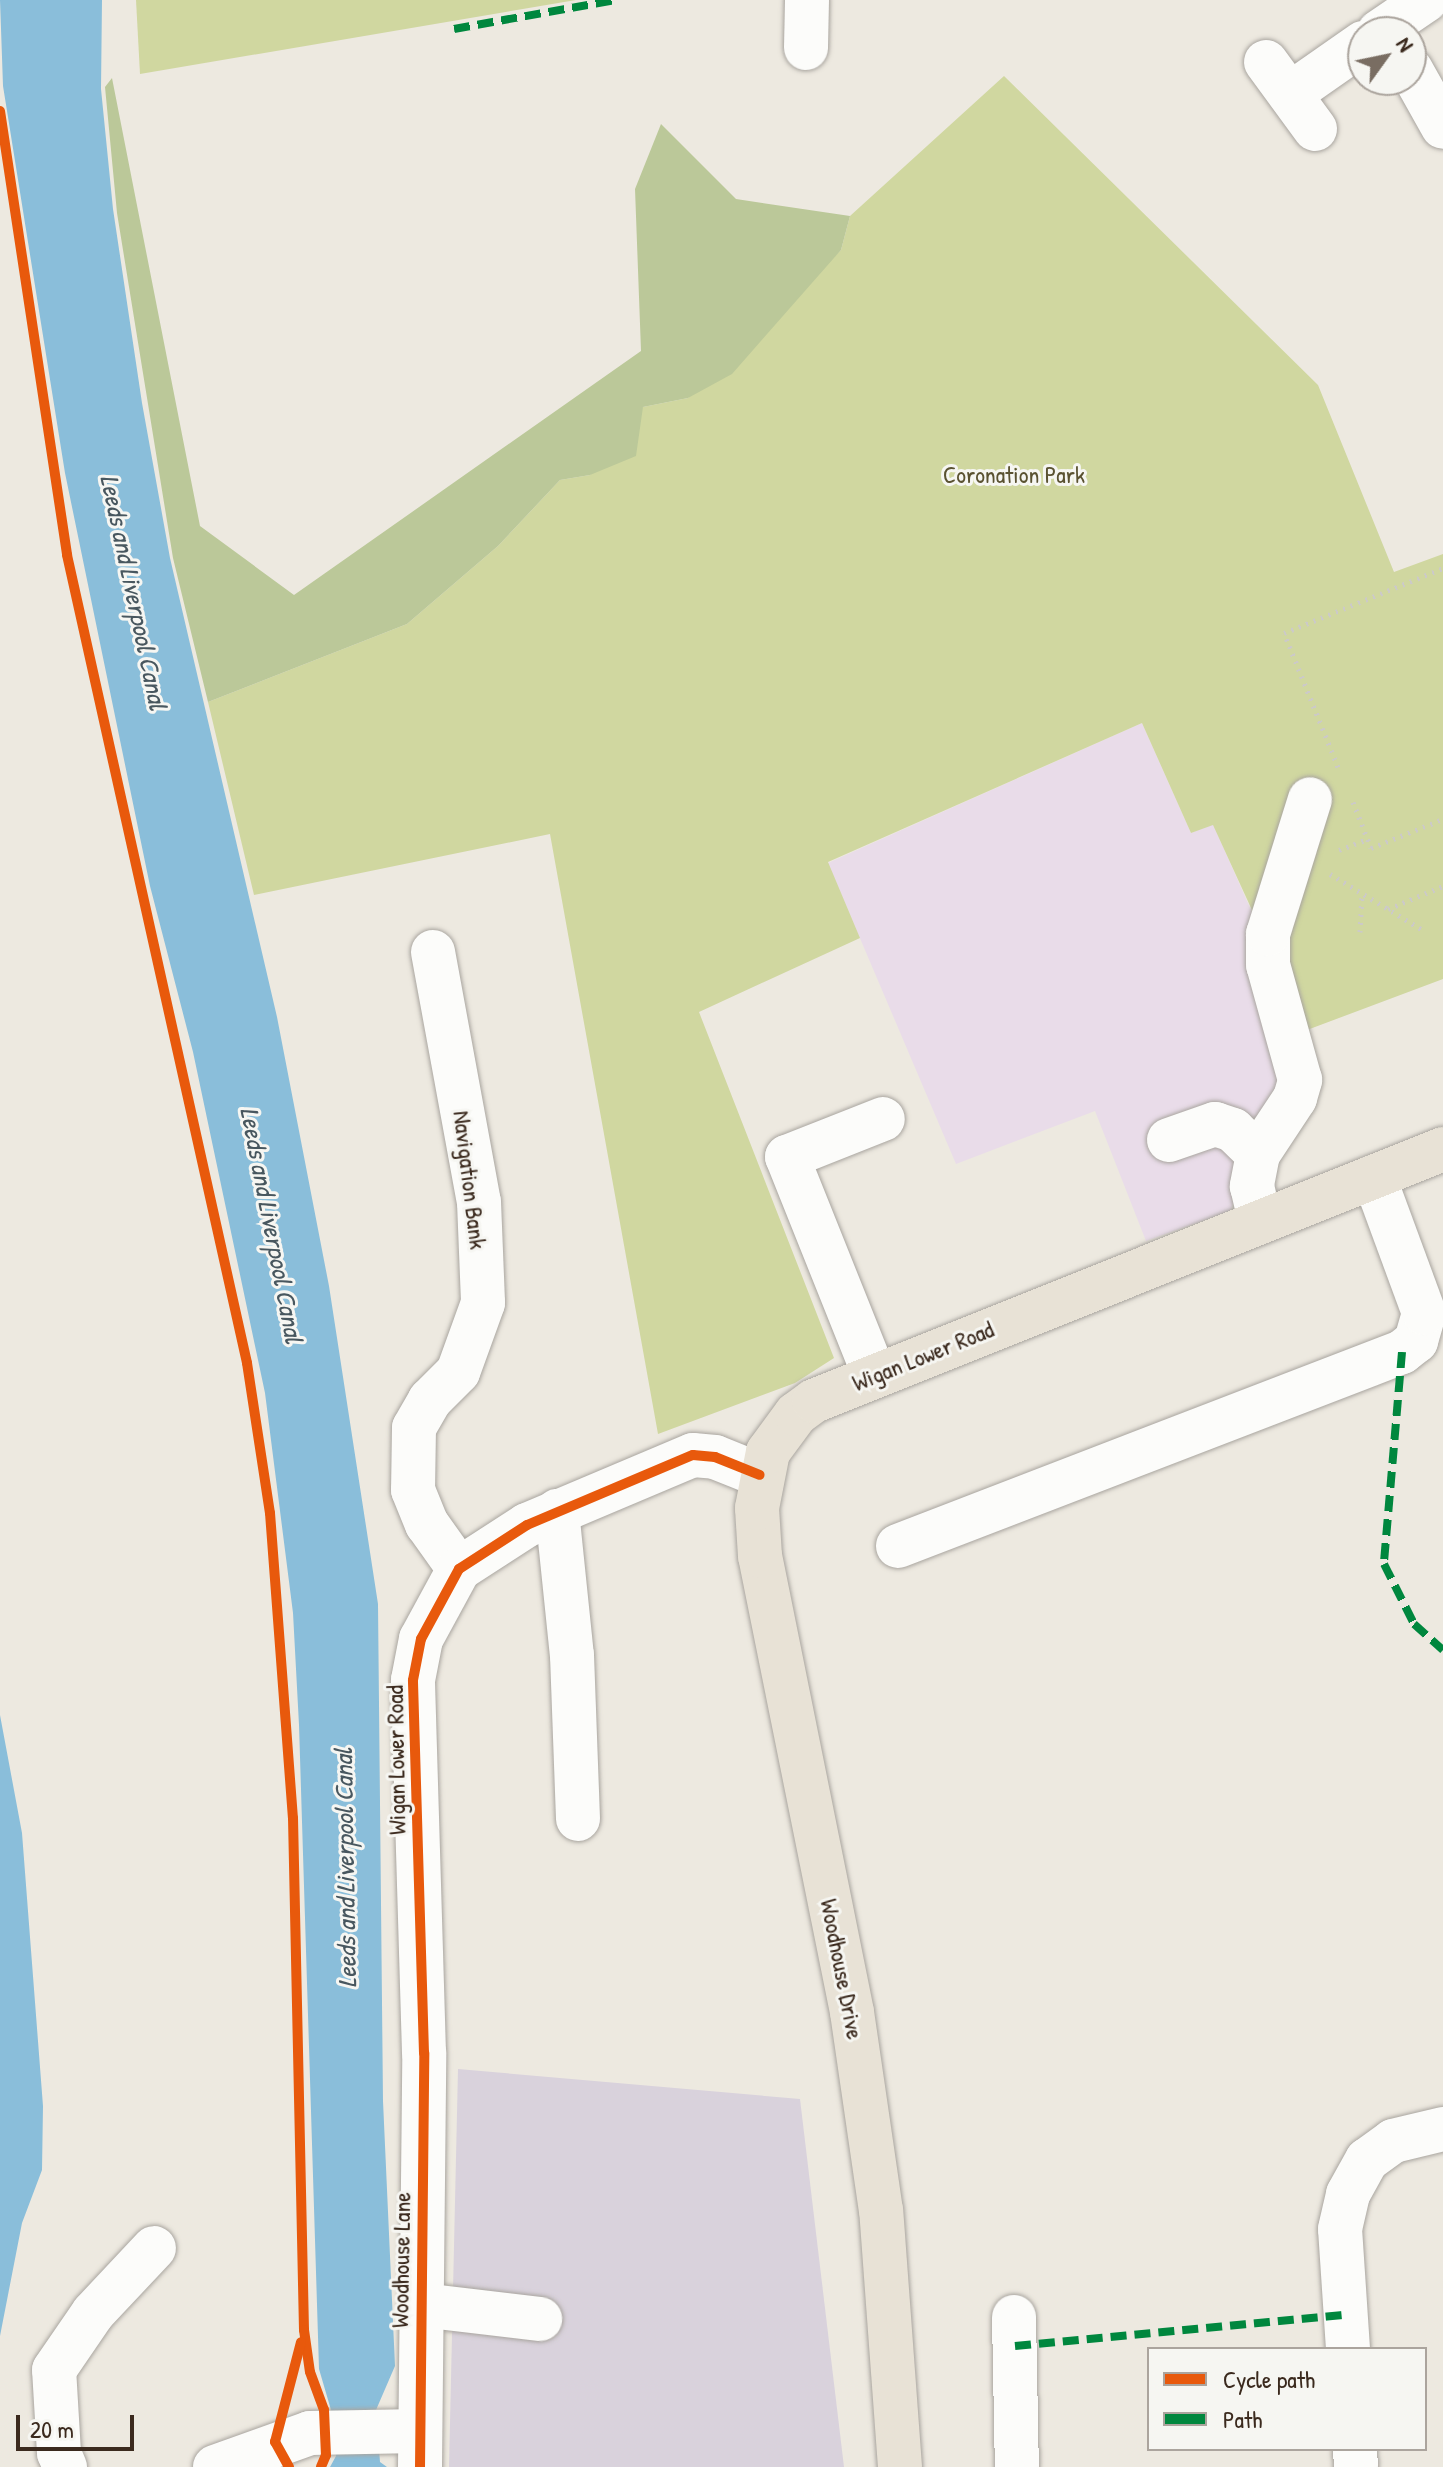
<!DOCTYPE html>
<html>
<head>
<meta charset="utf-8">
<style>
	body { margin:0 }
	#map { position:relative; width:1443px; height:2467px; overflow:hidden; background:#ede9e0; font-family:"Patrick Hand",sans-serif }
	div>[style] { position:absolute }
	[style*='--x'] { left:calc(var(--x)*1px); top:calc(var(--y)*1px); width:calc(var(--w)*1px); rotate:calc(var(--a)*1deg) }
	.built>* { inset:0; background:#e9dce9 }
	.industrial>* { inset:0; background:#d9d2dc }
	.green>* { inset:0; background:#d0d7a0 }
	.forest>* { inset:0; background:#bbc899 }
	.water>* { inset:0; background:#8abeda }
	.path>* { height:5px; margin-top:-2.5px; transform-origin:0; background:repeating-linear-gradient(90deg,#cccac7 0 2px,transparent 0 8px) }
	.roads { filter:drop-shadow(0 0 2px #a9a59f) drop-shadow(0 0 2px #a9a59f) }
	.minor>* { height:44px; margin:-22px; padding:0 22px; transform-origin:22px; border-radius:22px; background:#fcfcfa }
	.major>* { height:44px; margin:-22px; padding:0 22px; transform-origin:22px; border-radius:22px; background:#e8e2d6 }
	.quiet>* { height:8px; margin-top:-4px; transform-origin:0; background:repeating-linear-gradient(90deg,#00873e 0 16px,transparent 0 24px) }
	.cycleway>* { height:10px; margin:-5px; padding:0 5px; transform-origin:5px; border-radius:5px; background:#e8590c }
	span { translate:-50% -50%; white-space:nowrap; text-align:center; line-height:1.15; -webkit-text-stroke:6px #f6f6f2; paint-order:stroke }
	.park-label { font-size:24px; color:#5a5231 }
	.street-label { font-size:24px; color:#3b2a1e }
	.water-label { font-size:26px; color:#48575f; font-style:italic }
	.legend { position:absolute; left:1147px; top:2347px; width:280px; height:104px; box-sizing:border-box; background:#f6f6f2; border:2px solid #aba49d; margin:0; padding:10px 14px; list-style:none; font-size:24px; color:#3b2a1e }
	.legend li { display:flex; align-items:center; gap:16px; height:40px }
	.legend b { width:40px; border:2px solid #aba49d }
	.north { position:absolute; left:1347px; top:16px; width:80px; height:80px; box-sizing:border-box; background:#f6f6f2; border:2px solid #aba49d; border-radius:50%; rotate:57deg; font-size:22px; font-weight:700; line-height:32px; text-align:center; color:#3b2a1e }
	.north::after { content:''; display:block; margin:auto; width:28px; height:36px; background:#796d62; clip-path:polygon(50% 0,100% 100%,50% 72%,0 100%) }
	.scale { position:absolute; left:16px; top:2415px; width:118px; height:36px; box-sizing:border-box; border:4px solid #3b2a1e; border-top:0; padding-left:10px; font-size:24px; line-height:28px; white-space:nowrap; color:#3b2a1e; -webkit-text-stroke:6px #f6f6f2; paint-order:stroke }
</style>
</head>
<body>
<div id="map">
	<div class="built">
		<div style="clip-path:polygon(1142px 723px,1191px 833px,1213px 824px,1261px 933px,1288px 1076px,1230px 1211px,1146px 1241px,1095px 1111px,956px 1164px,828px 863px)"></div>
	</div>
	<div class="industrial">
		<div style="clip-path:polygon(458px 2069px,800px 2099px,844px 2467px,449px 2467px)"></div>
	</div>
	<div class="green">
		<div style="clip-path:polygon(136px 0,576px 0,140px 74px)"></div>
		<div style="clip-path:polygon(1004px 76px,1318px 385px,1394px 572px,1443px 554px,1443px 979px,1307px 1030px,1213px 825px,1191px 833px,1142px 723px,828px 862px,860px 938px,699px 1012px,834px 1358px,795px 1383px,658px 1434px,550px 834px,254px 895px,208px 702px,407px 624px,498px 546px,560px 480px,590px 475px,643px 407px,688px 398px,841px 250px,850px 216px)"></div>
	</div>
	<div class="forest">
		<div style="clip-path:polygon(112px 78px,200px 526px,294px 595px,641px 351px,635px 189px,661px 124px,736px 199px,850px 216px,841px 250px,732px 374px,688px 398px,643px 407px,636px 456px,590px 475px,560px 480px,498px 546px,407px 624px,208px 702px,173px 558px,117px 213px,105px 87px)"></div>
	</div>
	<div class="water">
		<div style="clip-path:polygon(0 0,102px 0,101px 89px,113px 209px,142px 403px,170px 558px,277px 1017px,329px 1286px,378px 1604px,383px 2101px,395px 2366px,376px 2410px,380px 2462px,387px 2467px,330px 2467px,336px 2456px,331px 2410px,319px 2369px,299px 1725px,293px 1613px,265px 1393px,193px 1052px,150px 886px,65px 473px,3px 86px)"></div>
		<div style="clip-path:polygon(0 1715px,22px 1833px,43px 2106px,42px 2170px,22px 2223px,0 2336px)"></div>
	</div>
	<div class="path">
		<div style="--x:1338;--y:767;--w:144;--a:-111.9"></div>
		<div style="--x:1284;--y:633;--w:172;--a:-22.2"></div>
		<div style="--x:1353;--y:802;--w:49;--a:68.6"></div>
		<div style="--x:1371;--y:848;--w:78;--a:-21.9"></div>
		<div style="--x:1339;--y:850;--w:31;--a:-21"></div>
		<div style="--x:1330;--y:874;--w:109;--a:31.1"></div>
		<div style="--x:1388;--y:909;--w:60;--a:-22.7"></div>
		<div style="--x:1360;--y:932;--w:39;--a:-87"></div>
	</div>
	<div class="roads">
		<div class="minor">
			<div style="--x:1379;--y:32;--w:57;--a:-34.2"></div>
			<div style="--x:806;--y:48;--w:48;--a:-88.8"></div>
			<div style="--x:1266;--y:62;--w:83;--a:53.8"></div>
			<div style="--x:1411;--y:70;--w:65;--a:60.7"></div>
			<div style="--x:1290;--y:94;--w:89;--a:-34.9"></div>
			<div style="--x:433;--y:952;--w:254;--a:79.6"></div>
			<div style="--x:479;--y:1202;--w:101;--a:87.7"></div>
			<div style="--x:483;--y:1303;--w:73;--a:109.9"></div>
			<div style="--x:458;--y:1372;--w:40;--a:135"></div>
			<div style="--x:430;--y:1400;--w:32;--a:120"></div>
			<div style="--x:414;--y:1428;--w:62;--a:90.9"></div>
			<div style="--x:413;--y:1490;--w:37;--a:68"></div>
			<div style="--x:427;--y:1524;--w:55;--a:54.6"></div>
			<div style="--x:1169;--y:1140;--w:49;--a:-19.2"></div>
			<div style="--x:1215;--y:1124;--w:19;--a:18"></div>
			<div style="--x:1233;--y:1130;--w:35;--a:44"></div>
			<div style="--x:1258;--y:1154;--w:33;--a:101"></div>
			<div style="--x:1252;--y:1186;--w:37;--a:77"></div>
			<div style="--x:1258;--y:1154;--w:67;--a:-56.5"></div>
			<div style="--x:1295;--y:1098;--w:19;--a:-74"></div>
			<div style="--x:1300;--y:1080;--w:119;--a:-105.5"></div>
			<div style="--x:1268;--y:965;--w:31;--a:-90"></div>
			<div style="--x:1268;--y:934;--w:141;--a:-72.7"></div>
			<div style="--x:874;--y:1374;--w:234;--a:-111.8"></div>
			<div style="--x:787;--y:1157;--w:103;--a:-21.6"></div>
			<div style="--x:557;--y:1511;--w:145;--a:84.1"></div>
			<div style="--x:572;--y:1655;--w:164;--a:87.9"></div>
			<div style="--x:898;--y:1546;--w:540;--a:-21.05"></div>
			<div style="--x:1402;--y:1352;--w:18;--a:-38"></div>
			<div style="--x:1416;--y:1341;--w:29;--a:-74"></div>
			<div style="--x:1424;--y:1313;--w:145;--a:-110.2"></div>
			<div style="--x:421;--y:2305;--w:120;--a:6.7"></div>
			<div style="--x:1014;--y:2317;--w:150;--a:88.9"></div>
			<div style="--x:1348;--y:2349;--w:120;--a:-93.8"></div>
			<div style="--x:1340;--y:2229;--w:36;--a:-77"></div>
			<div style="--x:1348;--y:2194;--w:39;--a:-61"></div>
			<div style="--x:1367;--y:2160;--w:32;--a:-36"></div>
			<div style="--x:1393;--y:2141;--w:51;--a:-13.5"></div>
			<div style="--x:1355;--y:2449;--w:18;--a:87"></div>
			<div style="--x:65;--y:2467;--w:15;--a:-113"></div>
			<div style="--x:59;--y:2453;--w:83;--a:-93.4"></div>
			<div style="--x:54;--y:2370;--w:69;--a:-55.6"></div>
			<div style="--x:93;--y:2313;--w:89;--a:-46.8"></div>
			<div style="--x:215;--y:2467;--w:101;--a:-19.7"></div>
			<div style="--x:310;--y:2433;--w:110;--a:-1"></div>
			<div style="--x:420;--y:2467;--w:414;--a:-89.4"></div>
			<div style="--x:424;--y:2053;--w:373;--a:-91.7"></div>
			<div style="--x:413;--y:1680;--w:42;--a:-79"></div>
			<div style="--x:421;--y:1639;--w:80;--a:-61.5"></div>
			<div style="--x:459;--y:1569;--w:81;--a:-32.9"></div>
			<div style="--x:527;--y:1525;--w:180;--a:-22.9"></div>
			<div style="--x:693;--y:1455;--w:22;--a:5"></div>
			<div style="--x:715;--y:1457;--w:48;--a:21.8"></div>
		</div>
		<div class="major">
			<div style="--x:900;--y:2467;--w:257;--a:-94.2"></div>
			<div style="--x:881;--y:2211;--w:201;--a:-98.3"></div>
			<div style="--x:852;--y:2012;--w:465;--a:-101.4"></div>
			<div style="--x:760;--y:1556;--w:48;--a:-93.6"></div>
			<div style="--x:757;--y:1508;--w:57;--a:-78.9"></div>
			<div style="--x:768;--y:1452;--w:47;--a:-53.6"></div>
			<div style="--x:796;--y:1414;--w:22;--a:-36"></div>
			<div style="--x:814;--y:1401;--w:678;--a:-21.83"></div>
		</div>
	</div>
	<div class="quiet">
		<div style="--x:454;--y:29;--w:164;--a:-10.2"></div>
		<div style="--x:1402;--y:1352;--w:213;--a:94.9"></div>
		<div style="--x:1384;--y:1564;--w:67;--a:63.4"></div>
		<div style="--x:1414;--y:1624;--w:39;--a:42"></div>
		<div style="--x:1015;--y:2346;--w:332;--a:-5.4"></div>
	</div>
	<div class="cycleway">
		<div style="--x:0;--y:111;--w:449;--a:81.4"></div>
		<div style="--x:67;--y:555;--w:828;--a:77.44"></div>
		<div style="--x:247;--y:1363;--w:152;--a:81.3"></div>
		<div style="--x:270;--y:1513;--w:306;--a:85.7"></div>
		<div style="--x:293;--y:1818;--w:512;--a:88.77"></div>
		<div style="--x:304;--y:2330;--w:42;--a:81.9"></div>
		<div style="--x:310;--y:2372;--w:40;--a:69.8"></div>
		<div style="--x:324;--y:2410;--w:45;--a:87.5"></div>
		<div style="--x:326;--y:2455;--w:13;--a:113"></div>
		<div style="--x:289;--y:2467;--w:29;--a:-119"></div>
		<div style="--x:275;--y:2442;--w:103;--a:-75.4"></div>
		<div style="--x:420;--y:2467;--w:414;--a:-89.4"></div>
		<div style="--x:424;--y:2053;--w:373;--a:-91.7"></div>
		<div style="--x:413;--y:1680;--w:42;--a:-79"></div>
		<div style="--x:421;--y:1639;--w:80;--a:-61.5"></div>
		<div style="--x:459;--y:1569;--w:81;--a:-32.9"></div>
		<div style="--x:527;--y:1525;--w:180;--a:-22.9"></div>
		<div style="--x:693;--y:1455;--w:22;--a:5"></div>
		<div style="--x:715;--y:1457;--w:48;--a:21.8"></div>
	</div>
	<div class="park-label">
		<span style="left:1014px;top:475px">Coronation Park</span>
	</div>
	<div class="street-label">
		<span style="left:470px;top:1180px;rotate:83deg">Navigation Bank</span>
		<span style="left:923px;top:1356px;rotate:-22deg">Wigan Lower Road</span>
		<span style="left:396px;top:1760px;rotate:-91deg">Wigan Lower Road</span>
		<span style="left:842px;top:1969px;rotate:79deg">Woodhouse Drive</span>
		<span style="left:401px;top:2260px;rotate:-89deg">Woodhouse Lane</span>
	</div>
	<div class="water-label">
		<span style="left:134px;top:592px;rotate:78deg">Leeds and Liverpool Canal</span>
		<span style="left:272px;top:1225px;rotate:79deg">Leeds and Liverpool Canal</span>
		<span style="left:345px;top:1868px;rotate:-91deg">Leeds and Liverpool Canal</span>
	</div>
	<ul class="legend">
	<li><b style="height:10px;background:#e8590c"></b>Cycle path</li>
	<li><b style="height:10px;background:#00873e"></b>Path</li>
	</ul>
	<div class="north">N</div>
	<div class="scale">20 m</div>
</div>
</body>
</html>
